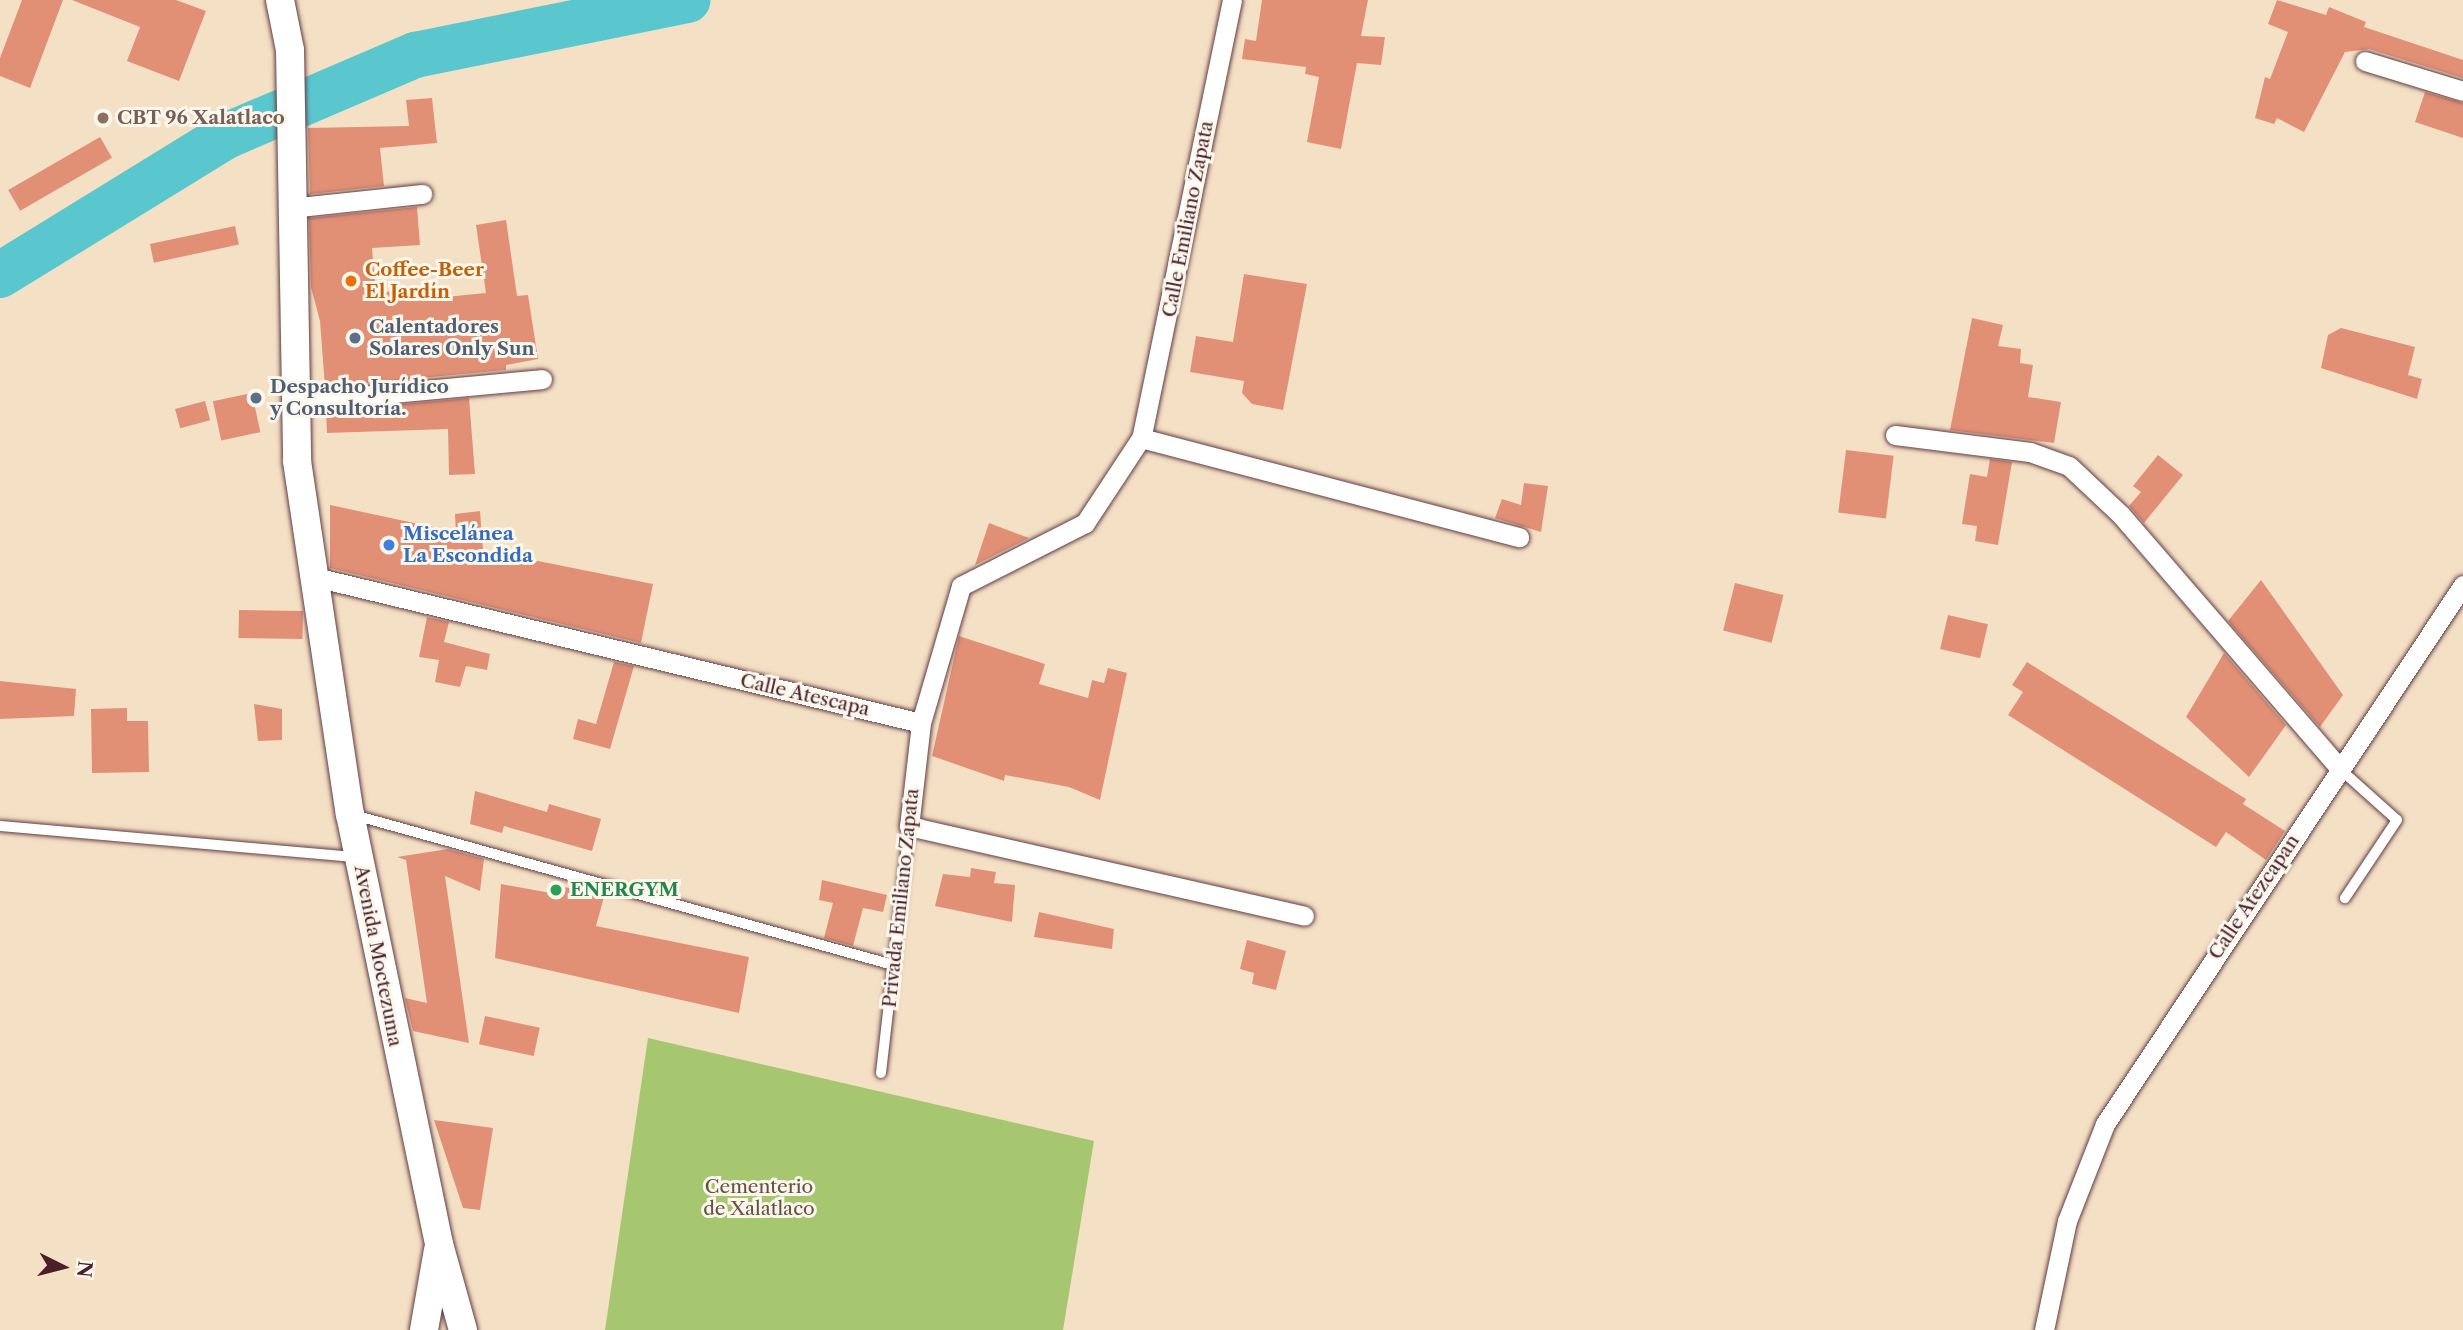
<!DOCTYPE html>
<html>
<head>
<meta charset="utf-8">
<style>
	body { margin:0 }
	#map { position:relative; width:2463px; height:1330px; overflow:hidden; background:#f4e0c5; font-family:"Libre Caslon Text",serif }
	div>[style] { position:absolute }
	[style*='--x'] { left:calc(var(--x)*1px); top:calc(var(--y)*1px); width:calc(var(--w)*1px); rotate:calc(var(--a)*1deg) }
	.green>* { inset:0; background:#a6c770 }
	.river>* { height:46px; margin:-23px; padding:0 23px; transform-origin:23px; border-radius:23px; background:#5ac7ce }
	.building>* { inset:0; background:#e19076; transform-origin:0 0 }
	.roads { filter:drop-shadow(0 0 2px #643c42) drop-shadow(0 0 2px #643c42) }
	.lane>* { height:10px; margin:-5px; padding:0 5px; transform-origin:5px; border-radius:5px; background:#fff }
	.street>* { height:19px; margin:-9.5px; padding:0 9.5px; transform-origin:9.5px; border-radius:9.5px; background:#fff }
	.secondary>* { height:28px; margin:-14px; padding:0 14px; transform-origin:14px; border-radius:14px; background:#fff }
	.dots>* { width:19px; height:19px; translate:-50% -50%; box-sizing:border-box; border:4px solid #fbf7ec; border-radius:50% }
	span { translate:-50% -50%; white-space:nowrap; text-align:center; line-height:1.15; -webkit-text-stroke:6px #fbf7ec; paint-order:stroke }
	.education-label { font-size:19px; color:#785e54; font-weight:700 }
	.left { translate:0 -50%; text-align:left }
	.street-label { font-size:19px; color:#4a1f2b }
	.food-label { font-size:19px; color:#c56008; font-weight:700 }
	.service-label { font-size:19px; color:#4e5e75; font-weight:700 }
	.shop-label { font-size:19px; color:#366cbe; font-weight:700 }
	.leisure-label { font-size:19px; color:#27864d; font-weight:700 }
	.park-label { font-size:19px; color:#665140 }
	.north { position:absolute; left:28px; top:1232px; width:70px; height:70px; -webkit-text-stroke:5px #fbf7ec; paint-order:stroke; rotate:96deg; font-size:19px; font-weight:700; line-height:28px; text-align:center; color:#4a1f2b }
	.north::after { content:''; display:block; margin:auto; width:24px; height:32px; background:#4a1f2b; clip-path:polygon(50% 0,100% 100%,50% 72%,0 100%) }
</style>
</head>
<body>
<div id="map">
	<div class="green">
		<div style="clip-path:polygon(648px 1038px,1094px 1141px,1063px 1330px,605px 1330px)"></div>
	</div>
	<div class="river">
		<div style="--x:0;--y:275;--w:265;--a:-31.6"></div>
		<div style="--x:226;--y:136;--w:206;--a:-23.2"></div>
		<div style="--x:415;--y:55;--w:278;--a:-11.4"></div>
	</div>
	<div class="building">
		<div style="clip-path:polygon(22px 0,63px 0,30px 88px,0 76px,0 58px)"></div>
		<div style="clip-path:polygon(72px 0,176px 0,206px 11px,179px 81px,127px 61px,140px 27px)"></div>
		<div style="clip-path:polygon(1262px 0,1368px 0,1361px 36px,1385px 37px,1381px 65px,1357px 63px,1341px 149px,1307px 142px,1319px 77px,1305px 74px,1306px 67px,1242px 59px,1245px 39px,1256px 41px)"></div>
		<div style="clip-path:polygon(2277px 0,2326px 15px,2329px 7px,2366px 22px,2364px 27px,2463px 60px,2463px 78px,2369px 49px,2345px 52px,2304px 132px,2277px 118px,2274px 124px,2255px 118px,2265px 77px,2270px 79px,2288px 32px,2268px 24px)"></div>
		<div style="clip-path:polygon(2425px 92px,2463px 103px,2463px 138px,2415px 122px)"></div>
		<div style="clip-path:polygon(432px 98px,437px 143px,380px 148px,384px 186px,310px 194px,308px 128px,409px 126px,406px 100px)"></div>
		<div style="left:100px;top:137px;width:24px;height:106px;rotate:60deg"></div>
		<div style="clip-path:polygon(417px 207px,420px 245px,372px 248px,376px 293px,415px 289px,425px 299px,486px 293px,476px 225px,506px 220px,517px 296px,528px 295px,538px 359px,506px 365px,506px 370px,325px 387px,320px 321px,311px 287px,309px 218px)"></div>
		<div style="left:235px;top:226px;width:19px;height:87px;rotate:78deg"></div>
		<div style="clip-path:polygon(1244px 274px,1307px 284px,1283px 410px,1252px 404px,1242px 393px,1244px 381px,1190px 372px,1196px 336px,1233px 342px)"></div>
		<div style="clip-path:polygon(1972px 318px,2003px 325px,1998px 346px,2021px 349px,2020px 363px,2033px 365px,2028px 397px,2061px 402px,2054px 443px,1950px 430px)"></div>
		<div style="clip-path:polygon(2341px 328px,2415px 347px,2408px 375px,2422px 379px,2417px 399px,2321px 368px,2328px 335px)"></div>
		<div style="left:252px;top:393px;width:40px;height:40px;rotate:78deg"></div>
		<div style="clip-path:polygon(469px 398px,475px 474px,449px 475px,448px 429px,327px 433px,326px 411px)"></div>
		<div style="left:205px;top:401px;width:20px;height:31px;rotate:75deg"></div>
		<div style="left:1846px;top:450px;width:48px;height:63px;rotate:7deg"></div>
		<div style="clip-path:polygon(2158px 455px,2183px 475px,2144px 523px,2129px 506px,2141px 492px,2133px 486px)"></div>
		<div style="clip-path:polygon(1990px 459px,2012px 462px,1998px 545px,1975px 541px,1977px 526px,1962px 524px,1970px 474px,1987px 477px)"></div>
		<div style="clip-path:polygon(1524px 483px,1548px 486px,1541px 532px,1495px 518px,1502px 499px,1521px 505px)"></div>
		<div style="clip-path:polygon(330px 505px,456px 532px,455px 514px,480px 511px,483px 550px,653px 584px,641px 643px,330px 568px)"></div>
		<div style="clip-path:polygon(989px 523px,1029px 538px,975px 565px)"></div>
		<div style="clip-path:polygon(2261px 580px,2343px 695px,2320px 727px,2228px 621px)"></div>
		<div style="left:1735px;top:583px;width:50px;height:49px;rotate:14deg"></div>
		<div style="left:239px;top:610px;width:64px;height:28px;rotate:1deg"></div>
		<div style="left:1948px;top:615px;width:41px;height:35px;rotate:13deg"></div>
		<div style="clip-path:polygon(427px 617px,449px 622px,444px 642px,490px 654px,487px 670px,466px 666px,460px 687px,435px 682px,439px 660px,419px 657px)"></div>
		<div style="clip-path:polygon(959px 636px,1045px 664px,1039px 684px,1088px 698px,1092px 680px,1104px 683px,1108px 668px,1127px 673px,1100px 800px,1069px 787px,1005px 775px,1004px 781px,932px 756px)"></div>
		<div style="clip-path:polygon(2224px 653px,2286px 725px,2249px 777px,2186px 717px)"></div>
		<div style="clip-path:polygon(614px 662px,634px 666px,610px 749px,573px 739px,578px 719px,596px 724px)"></div>
		<div style="clip-path:polygon(2027px 662px,2246px 799px,2243px 804px,2285px 831px,2266px 860px,2226px 832px,2216px 847px,2008px 715px,2023px 692px,2012px 685px)"></div>
		<div style="clip-path:polygon(0 681px,76px 689px,74px 716px,0 719px)"></div>
		<div style="clip-path:polygon(254px 704px,282px 709px,282px 740px,258px 741px)"></div>
		<div style="clip-path:polygon(127px 708px,127px 721px,148px 721px,149px 772px,92px 773px,91px 709px)"></div>
		<div style="clip-path:polygon(475px 791px,547px 812px,549px 804px,601px 819px,592px 851px,504px 826px,502px 833px,470px 824px)"></div>
		<div style="clip-path:polygon(448px 849px,484px 859px,480px 891px,445px 876px,469px 1043px,413px 1031px,405px 998px,427px 1003px,406px 860px,397px 857px)"></div>
		<div style="clip-path:polygon(971px 868px,996px 872px,994px 883px,1015px 885px,1012px 922px,935px 906px,943px 874px,970px 877px)"></div>
		<div style="clip-path:polygon(822px 880px,887px 895px,883px 912px,863px 908px,853px 946px,824px 938px,833px 903px,819px 900px)"></div>
		<div style="clip-path:polygon(501px 884px,556px 894px,557px 885px,604px 897px,596px 926px,749px 957px,739px 1013px,495px 958px)"></div>
		<div style="clip-path:polygon(1039px 912px,1114px 929px,1112px 949px,1034px 937px)"></div>
		<div style="clip-path:polygon(1247px 940px,1286px 951px,1276px 990px,1252px 984px,1254px 973px,1240px 969px)"></div>
		<div style="left:485px;top:1016px;width:56px;height:29px;rotate:12deg"></div>
		<div style="clip-path:polygon(434px 1120px,493px 1128px,480px 1210px,463px 1208px)"></div>
	</div>
	<div class="roads">
		<div class="lane">
			<div style="--x:2340;--y:769;--w:76;--a:41.8"></div>
			<div style="--x:2397;--y:820;--w:94;--a:123.7"></div>
			<div style="--x:354;--y:815;--w:559;--a:15.55"></div>
			<div style="--x:0;--y:826;--w:356;--a:5"></div>
			<div style="--x:881;--y:1073;--w:249;--a:-83.5"></div>
		</div>
		<div class="street">
			<div style="--x:1232;--y:0;--w:447;--a:101.7"></div>
			<div style="--x:1141;--y:438;--w:102;--a:123.4"></div>
			<div style="--x:1085;--y:523;--w:139;--a:153.1"></div>
			<div style="--x:961;--y:586;--w:143;--a:106.3"></div>
			<div style="--x:921;--y:723;--w:104;--a:96.6"></div>
			<div style="--x:909;--y:826;--w:405;--a:12.8"></div>
			<div style="--x:2365;--y:61;--w:102;--a:17"></div>
			<div style="--x:290;--y:208;--w:133;--a:-6.1"></div>
			<div style="--x:296;--y:402;--w:247;--a:-5.3"></div>
			<div style="--x:1895;--y:435;--w:136;--a:7.2"></div>
			<div style="--x:2030;--y:452;--w:41;--a:19.7"></div>
			<div style="--x:2069;--y:466;--w:71;--a:43.3"></div>
			<div style="--x:2121;--y:515;--w:335;--a:49.2"></div>
			<div style="--x:1141;--y:438;--w:391;--a:14.7"></div>
			<div style="--x:315;--y:577;--w:623;--a:13.55"></div>
			<div style="--x:2044;--y:1330;--w:111;--a:-78.1"></div>
			<div style="--x:2067;--y:1221;--w:104;--a:-68.6"></div>
			<div style="--x:2105;--y:1124;--w:647;--a:-56.41"></div>
		</div>
		<div class="secondary">
			<div style="--x:280;--y:0;--w:51;--a:78.7"></div>
			<div style="--x:290;--y:50;--w:411;--a:89"></div>
			<div style="--x:297;--y:461;--w:357;--a:81.5"></div>
			<div style="--x:350;--y:814;--w:439;--a:78.3"></div>
			<div style="--x:439;--y:1244;--w:89;--a:74.4"></div>
			<div style="--x:424;--y:1330;--w:81;--a:-80.1"></div>
		</div>
	</div>
	<div class="dots">
		<div style="left:103px;top:118px;background:#8d6e63"></div>
		<div style="left:351px;top:281px;background:#e8710a"></div>
		<div style="left:355px;top:338px;background:#5c6f8a"></div>
		<div style="left:256px;top:398px;background:#5c6f8a"></div>
		<div style="left:389px;top:545px;background:#3f7fe0"></div>
		<div style="left:556px;top:890px;background:#2e9e5b"></div>
	</div>
	<div class="education-label">
		<span class="left" style="left:117px;top:118px">CBT 96 Xalatlaco</span>
	</div>
	<div class="street-label">
		<span style="left:1188px;top:219px;rotate:-79deg">Calle Emiliano Zapata</span>
		<span style="left:805px;top:695px;rotate:13deg">Calle Atescapa</span>
		<span style="left:2254px;top:897px;rotate:-56deg">Calle Atezcapan</span>
		<span style="left:901px;top:898px;rotate:-84deg">Privada Emiliano Zapata</span>
		<span style="left:378px;top:956px;rotate:79deg">Avenida Moctezuma</span>
	</div>
	<div class="food-label">
		<span class="left" style="left:365px;top:281px">Coffee-Beer<br>El Jardín</span>
	</div>
	<div class="service-label">
		<span class="left" style="left:369px;top:338px">Calentadores<br>Solares Only Sun</span>
		<span class="left" style="left:270px;top:398px">Despacho Jurídico<br>y Consultoría.</span>
	</div>
	<div class="shop-label">
		<span class="left" style="left:403px;top:545px">Miscelánea<br>La Escondida</span>
	</div>
	<div class="leisure-label">
		<span class="left" style="left:570px;top:890px">ENERGYM</span>
	</div>
	<div class="park-label">
		<span style="left:759px;top:1198px">Cementerio<br>de Xalatlaco</span>
	</div>
	<div class="north">N</div>
</div>
</body>
</html>
